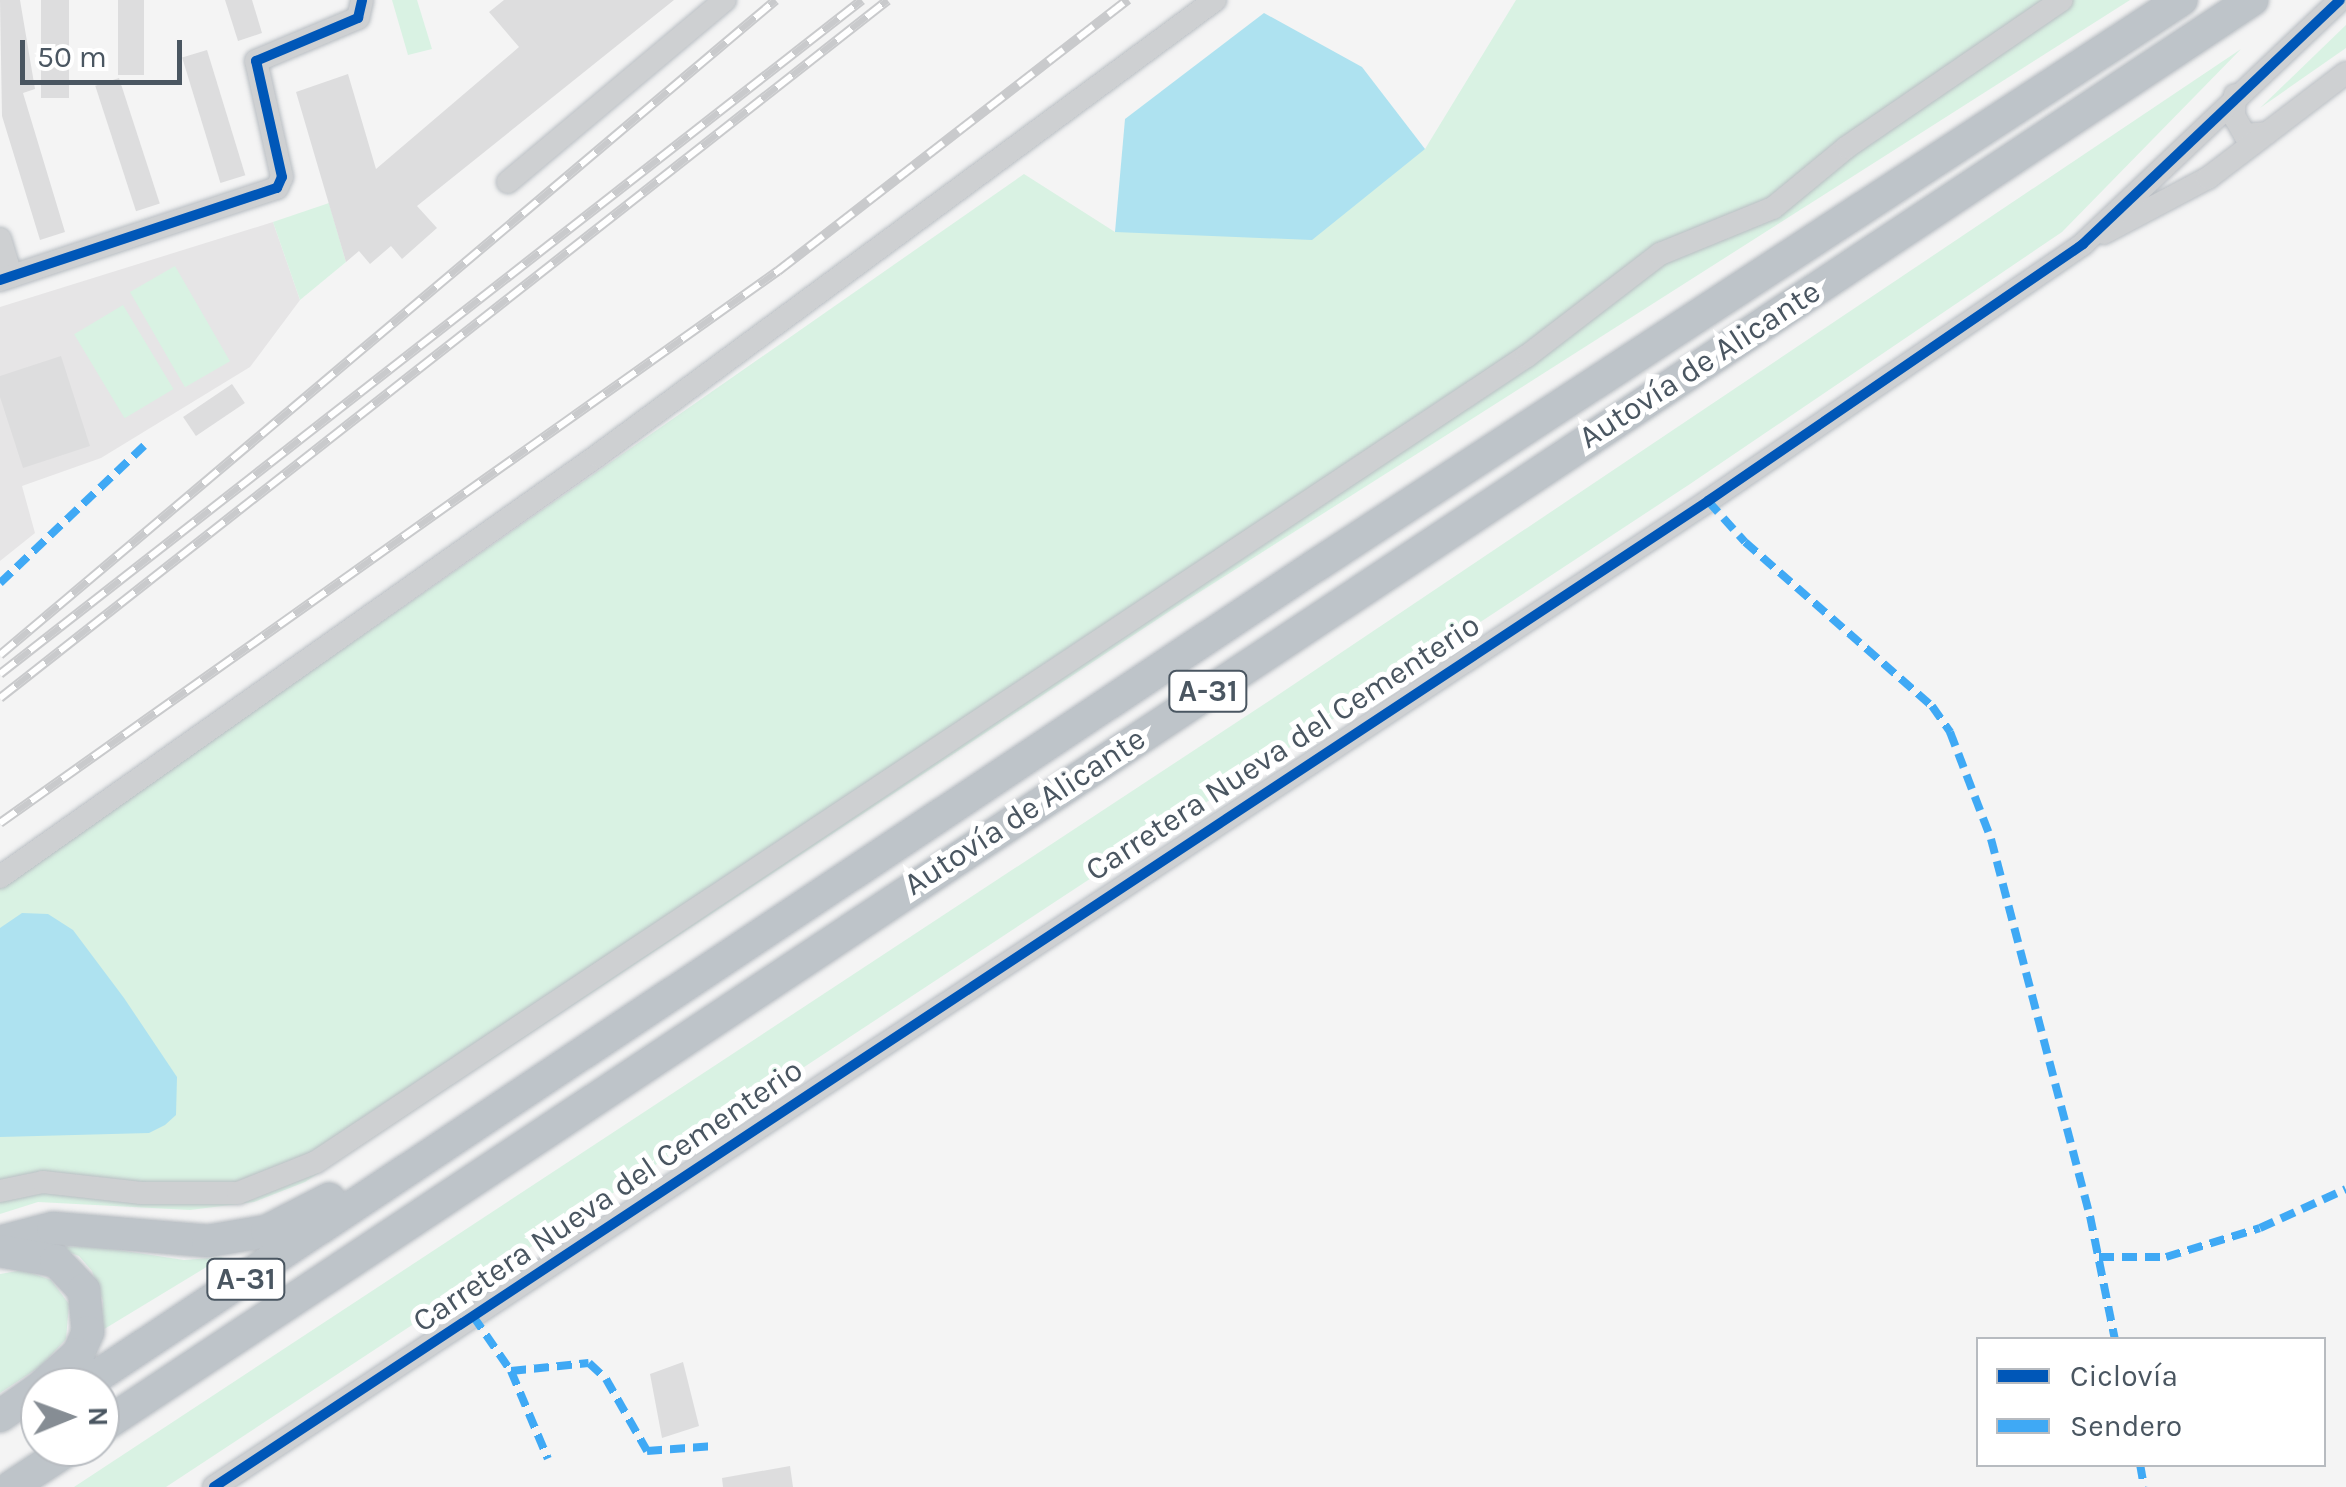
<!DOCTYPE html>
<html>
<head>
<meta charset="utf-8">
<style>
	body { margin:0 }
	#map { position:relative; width:2346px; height:1487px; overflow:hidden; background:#f4f4f4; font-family:Karla,sans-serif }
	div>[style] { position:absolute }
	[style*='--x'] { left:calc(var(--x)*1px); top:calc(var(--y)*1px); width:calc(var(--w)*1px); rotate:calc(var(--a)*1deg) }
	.education>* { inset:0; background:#e6e5e6 }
	.green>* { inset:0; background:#d9f2e3; transform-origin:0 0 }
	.water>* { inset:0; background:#aee2f0 }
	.building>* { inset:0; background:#ddddde; transform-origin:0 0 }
	.roads { filter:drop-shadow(0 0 2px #b9bec3) drop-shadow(0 0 2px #b9bec3) }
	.minor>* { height:22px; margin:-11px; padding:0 11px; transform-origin:11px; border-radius:11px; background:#ced0d2 }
	.highway>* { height:32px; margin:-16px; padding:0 16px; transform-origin:16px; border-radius:16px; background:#bec4c9 }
	.rail>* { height:10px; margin-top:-5px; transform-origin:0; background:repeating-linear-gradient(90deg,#fff 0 19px,#c9cacc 0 38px); box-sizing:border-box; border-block:2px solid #c9cacc }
	.quiet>* { height:8px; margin-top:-4px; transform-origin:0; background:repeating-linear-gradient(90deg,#3fa9f5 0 15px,transparent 0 23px) }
	.cycleway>* { height:10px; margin:-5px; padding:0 5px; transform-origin:5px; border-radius:5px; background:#0057b8 }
	span { translate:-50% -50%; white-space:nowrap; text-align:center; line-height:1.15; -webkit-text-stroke:10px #fff; paint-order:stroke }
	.shield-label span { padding:2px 8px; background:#fff; border:2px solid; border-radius:8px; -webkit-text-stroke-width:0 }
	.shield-label { font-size:30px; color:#4a5661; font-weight:700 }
	.street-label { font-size:32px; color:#4a5661 }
	.legend { position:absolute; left:1976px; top:1337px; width:350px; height:130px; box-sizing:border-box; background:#fff; border:2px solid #b7bbc0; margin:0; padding:12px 18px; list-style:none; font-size:30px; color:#4a5661 }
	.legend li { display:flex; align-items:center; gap:20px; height:50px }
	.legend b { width:50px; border:2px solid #b7bbc0 }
	.north { position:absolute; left:20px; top:1367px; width:100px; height:100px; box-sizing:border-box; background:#fff; border:2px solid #b7bbc0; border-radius:50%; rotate:89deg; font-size:28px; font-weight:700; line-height:40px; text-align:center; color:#4a5661 }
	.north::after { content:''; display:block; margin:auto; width:35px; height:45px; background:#868d94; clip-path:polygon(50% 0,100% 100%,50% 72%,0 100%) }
	.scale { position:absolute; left:20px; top:40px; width:162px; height:45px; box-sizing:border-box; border:5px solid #4a5661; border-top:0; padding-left:12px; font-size:30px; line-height:35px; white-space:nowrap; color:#4a5661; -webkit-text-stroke:8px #fff; paint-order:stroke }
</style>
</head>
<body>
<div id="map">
	<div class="education">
		<div style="clip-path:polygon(273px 222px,300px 300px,250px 367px,101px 458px,22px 486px,35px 533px,0 561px,0 307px)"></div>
	</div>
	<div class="green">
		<div style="clip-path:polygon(392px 0,417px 0,432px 49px,408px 55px)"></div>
		<div style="clip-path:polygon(1516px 0,2130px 0,1170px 611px,305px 1182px,254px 1202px,190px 1210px,38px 1202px,0 1214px,0 888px,1024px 174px,1115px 232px,1425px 149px)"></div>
		<div style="clip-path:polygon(2346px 25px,2346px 48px,2260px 108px)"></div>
		<div style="clip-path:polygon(2241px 49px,2062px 232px,1690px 484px,166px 1487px,74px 1487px,1272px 699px)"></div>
		<div style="clip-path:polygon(329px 203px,346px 262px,300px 300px,273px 222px)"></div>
		<div style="left:175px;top:266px;width:110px;height:52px;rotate:60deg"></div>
		<div style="left:123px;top:305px;width:98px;height:57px;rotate:59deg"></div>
		<div style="clip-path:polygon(92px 1246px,184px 1260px,223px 1257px,101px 1331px,103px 1301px,92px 1271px,79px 1256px,55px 1247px)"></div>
		<div style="clip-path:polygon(23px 1270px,51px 1280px,69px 1304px,66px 1339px,41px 1366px,0 1393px,0 1274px)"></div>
	</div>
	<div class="water">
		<div style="clip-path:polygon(1264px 13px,1362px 67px,1425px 149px,1312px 240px,1115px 232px,1125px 119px)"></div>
		<div style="clip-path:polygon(22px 913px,48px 914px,73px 930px,124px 998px,177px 1077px,176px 1115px,165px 1125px,149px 1133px,0 1137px,0 928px)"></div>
	</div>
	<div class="building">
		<div style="clip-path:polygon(0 0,20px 0,35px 89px,23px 93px,65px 232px,40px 240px,2px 116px)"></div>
		<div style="left:41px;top:0;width:28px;height:98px"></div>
		<div style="left:118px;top:0;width:26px;height:75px"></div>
		<div style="clip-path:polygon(225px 0,252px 0,262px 33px,238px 41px)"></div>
		<div style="clip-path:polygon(504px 0,674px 0,417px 206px,437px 228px,402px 259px,391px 246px,370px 264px,359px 251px,346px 262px,296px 92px,348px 74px,376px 169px,519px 47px,489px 12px)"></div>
		<div style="left:207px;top:50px;width:131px;height:26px;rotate:73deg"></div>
		<div style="left:119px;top:78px;width:132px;height:25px;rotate:72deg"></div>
		<div style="clip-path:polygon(61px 356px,90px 446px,23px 468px,0 397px,0 376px)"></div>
		<div style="left:232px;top:384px;width:23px;height:59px;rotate:56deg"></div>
		<div style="clip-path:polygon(683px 1362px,699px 1426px,662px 1438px,650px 1374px)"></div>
		<div style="clip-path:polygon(790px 1466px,793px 1487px,723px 1487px,722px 1478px)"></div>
	</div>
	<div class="roads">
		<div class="minor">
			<div style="--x:2235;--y:95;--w:21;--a:93"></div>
			<div style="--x:2234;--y:116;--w:22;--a:60"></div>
			<div style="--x:2245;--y:135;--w:22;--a:-5"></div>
			<div style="--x:508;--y:182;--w:283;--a:-40"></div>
			<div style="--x:2104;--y:233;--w:118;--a:-27.9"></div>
			<div style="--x:2208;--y:178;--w:173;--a:-37.3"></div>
			<div style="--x:0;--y:239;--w:39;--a:73"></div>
			<div style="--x:0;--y:280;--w:292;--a:-18.4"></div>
			<div style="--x:277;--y:188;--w:12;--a:-66"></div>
			<div style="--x:282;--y:177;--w:119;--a:-102.6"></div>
			<div style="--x:256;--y:61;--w:111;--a:-22.9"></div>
			<div style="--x:358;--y:18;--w:18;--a:-77"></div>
			<div style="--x:0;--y:877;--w:731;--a:-35.19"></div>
			<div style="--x:597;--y:456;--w:768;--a:-36.42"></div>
			<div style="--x:0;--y:1191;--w:44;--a:-11.8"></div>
			<div style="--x:43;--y:1182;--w:99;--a:6.4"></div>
			<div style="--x:141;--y:1193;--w:97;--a:0"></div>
			<div style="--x:238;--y:1193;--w:84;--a:-21.7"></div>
			<div style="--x:316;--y:1162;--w:1455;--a:-33.65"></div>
			<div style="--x:1527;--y:356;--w:168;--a:-37.5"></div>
			<div style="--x:1660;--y:254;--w:122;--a:-22.2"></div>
			<div style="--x:1773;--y:208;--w:96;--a:-39.5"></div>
			<div style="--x:1847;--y:147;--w:260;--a:-34.4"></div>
			<div style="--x:214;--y:1487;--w:1790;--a:-33.42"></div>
			<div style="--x:1708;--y:501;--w:455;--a:-34.4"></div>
			<div style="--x:2083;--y:244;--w:354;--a:-43.5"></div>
		</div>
		<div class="highway">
			<div style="--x:0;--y:1242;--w:55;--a:-14.8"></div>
			<div style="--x:53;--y:1228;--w:156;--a:4.8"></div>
			<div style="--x:208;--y:1241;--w:60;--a:-9.6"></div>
			<div style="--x:267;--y:1231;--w:70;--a:-27.3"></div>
			<div style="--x:0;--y:1251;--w:57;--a:10.1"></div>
			<div style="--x:56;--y:1261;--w:40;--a:46"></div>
			<div style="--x:84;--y:1290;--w:42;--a:84.6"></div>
			<div style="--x:88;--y:1332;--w:24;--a:114"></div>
			<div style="--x:78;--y:1354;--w:50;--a:138.3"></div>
			<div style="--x:81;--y:1387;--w:1482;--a:-33.64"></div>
			<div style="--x:1315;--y:566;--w:1035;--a:-33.17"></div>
			<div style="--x:0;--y:1416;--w:49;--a:-35"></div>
			<div style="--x:100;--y:1428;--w:2583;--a:-33.57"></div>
			<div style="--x:11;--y:1487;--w:73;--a:-33.3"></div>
		</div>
	</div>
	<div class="rail">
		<div style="--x:0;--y:655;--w:1015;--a:-40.17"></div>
		<div style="--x:0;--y:674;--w:1094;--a:-38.02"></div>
		<div style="--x:0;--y:698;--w:1129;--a:-38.17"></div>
		<div style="--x:0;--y:823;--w:954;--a:-35.36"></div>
		<div style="--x:778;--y:271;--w:443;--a:-37.8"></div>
	</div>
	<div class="quiet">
		<div style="--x:1708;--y:501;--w:55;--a:47.9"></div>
		<div style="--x:1745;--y:542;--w:249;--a:41.3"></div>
		<div style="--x:1932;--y:706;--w:32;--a:55"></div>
		<div style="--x:1950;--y:732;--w:115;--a:69"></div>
		<div style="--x:1991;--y:839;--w:390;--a:75.3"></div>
		<div style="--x:2090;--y:1216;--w:126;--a:78.6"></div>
		<div style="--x:0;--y:583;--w:199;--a:-43.6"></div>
		<div style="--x:2099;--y:1257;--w:67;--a:0"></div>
		<div style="--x:2166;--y:1257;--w:98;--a:-17.1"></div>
		<div style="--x:2260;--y:1228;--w:94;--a:-24.4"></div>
		<div style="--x:473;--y:1316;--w:67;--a:55.4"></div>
		<div style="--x:511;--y:1371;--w:78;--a:-5.9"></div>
		<div style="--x:589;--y:1363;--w:23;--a:43"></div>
		<div style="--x:606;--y:1379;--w:83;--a:60.3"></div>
		<div style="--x:647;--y:1451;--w:67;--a:-4.3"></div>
		<div style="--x:511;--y:1371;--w:95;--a:67.2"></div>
		<div style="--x:2140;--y:1464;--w:23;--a:80"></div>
	</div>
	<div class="cycleway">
		<div style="--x:0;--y:280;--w:292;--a:-18.4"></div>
		<div style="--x:277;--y:188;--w:12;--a:-66"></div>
		<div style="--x:282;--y:177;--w:119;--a:-102.6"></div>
		<div style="--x:256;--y:61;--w:111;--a:-22.9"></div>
		<div style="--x:358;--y:18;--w:18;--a:-77"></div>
		<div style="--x:214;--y:1487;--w:1790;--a:-33.42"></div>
		<div style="--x:1708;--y:501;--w:455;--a:-34.4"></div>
		<div style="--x:2083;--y:244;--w:354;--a:-43.5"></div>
	</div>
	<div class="shield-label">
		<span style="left:1208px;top:691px">A-31</span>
		<span style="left:246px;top:1279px">A-31</span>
	</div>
	<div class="street-label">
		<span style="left:1700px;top:365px;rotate:-33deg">Autovía de Alicante</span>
		<span style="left:1283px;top:748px;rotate:-33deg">Carretera Nueva del Cementerio</span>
		<span style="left:1025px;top:812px;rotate:-33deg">Autovía de Alicante</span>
		<span style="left:608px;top:1196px;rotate:-34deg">Carretera Nueva del Cementerio</span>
	</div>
	<ul class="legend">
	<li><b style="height:12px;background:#0057b8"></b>Ciclovía</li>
	<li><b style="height:12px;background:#3fa9f5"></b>Sendero</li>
	</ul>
	<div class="north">N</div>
	<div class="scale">50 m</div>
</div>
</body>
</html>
